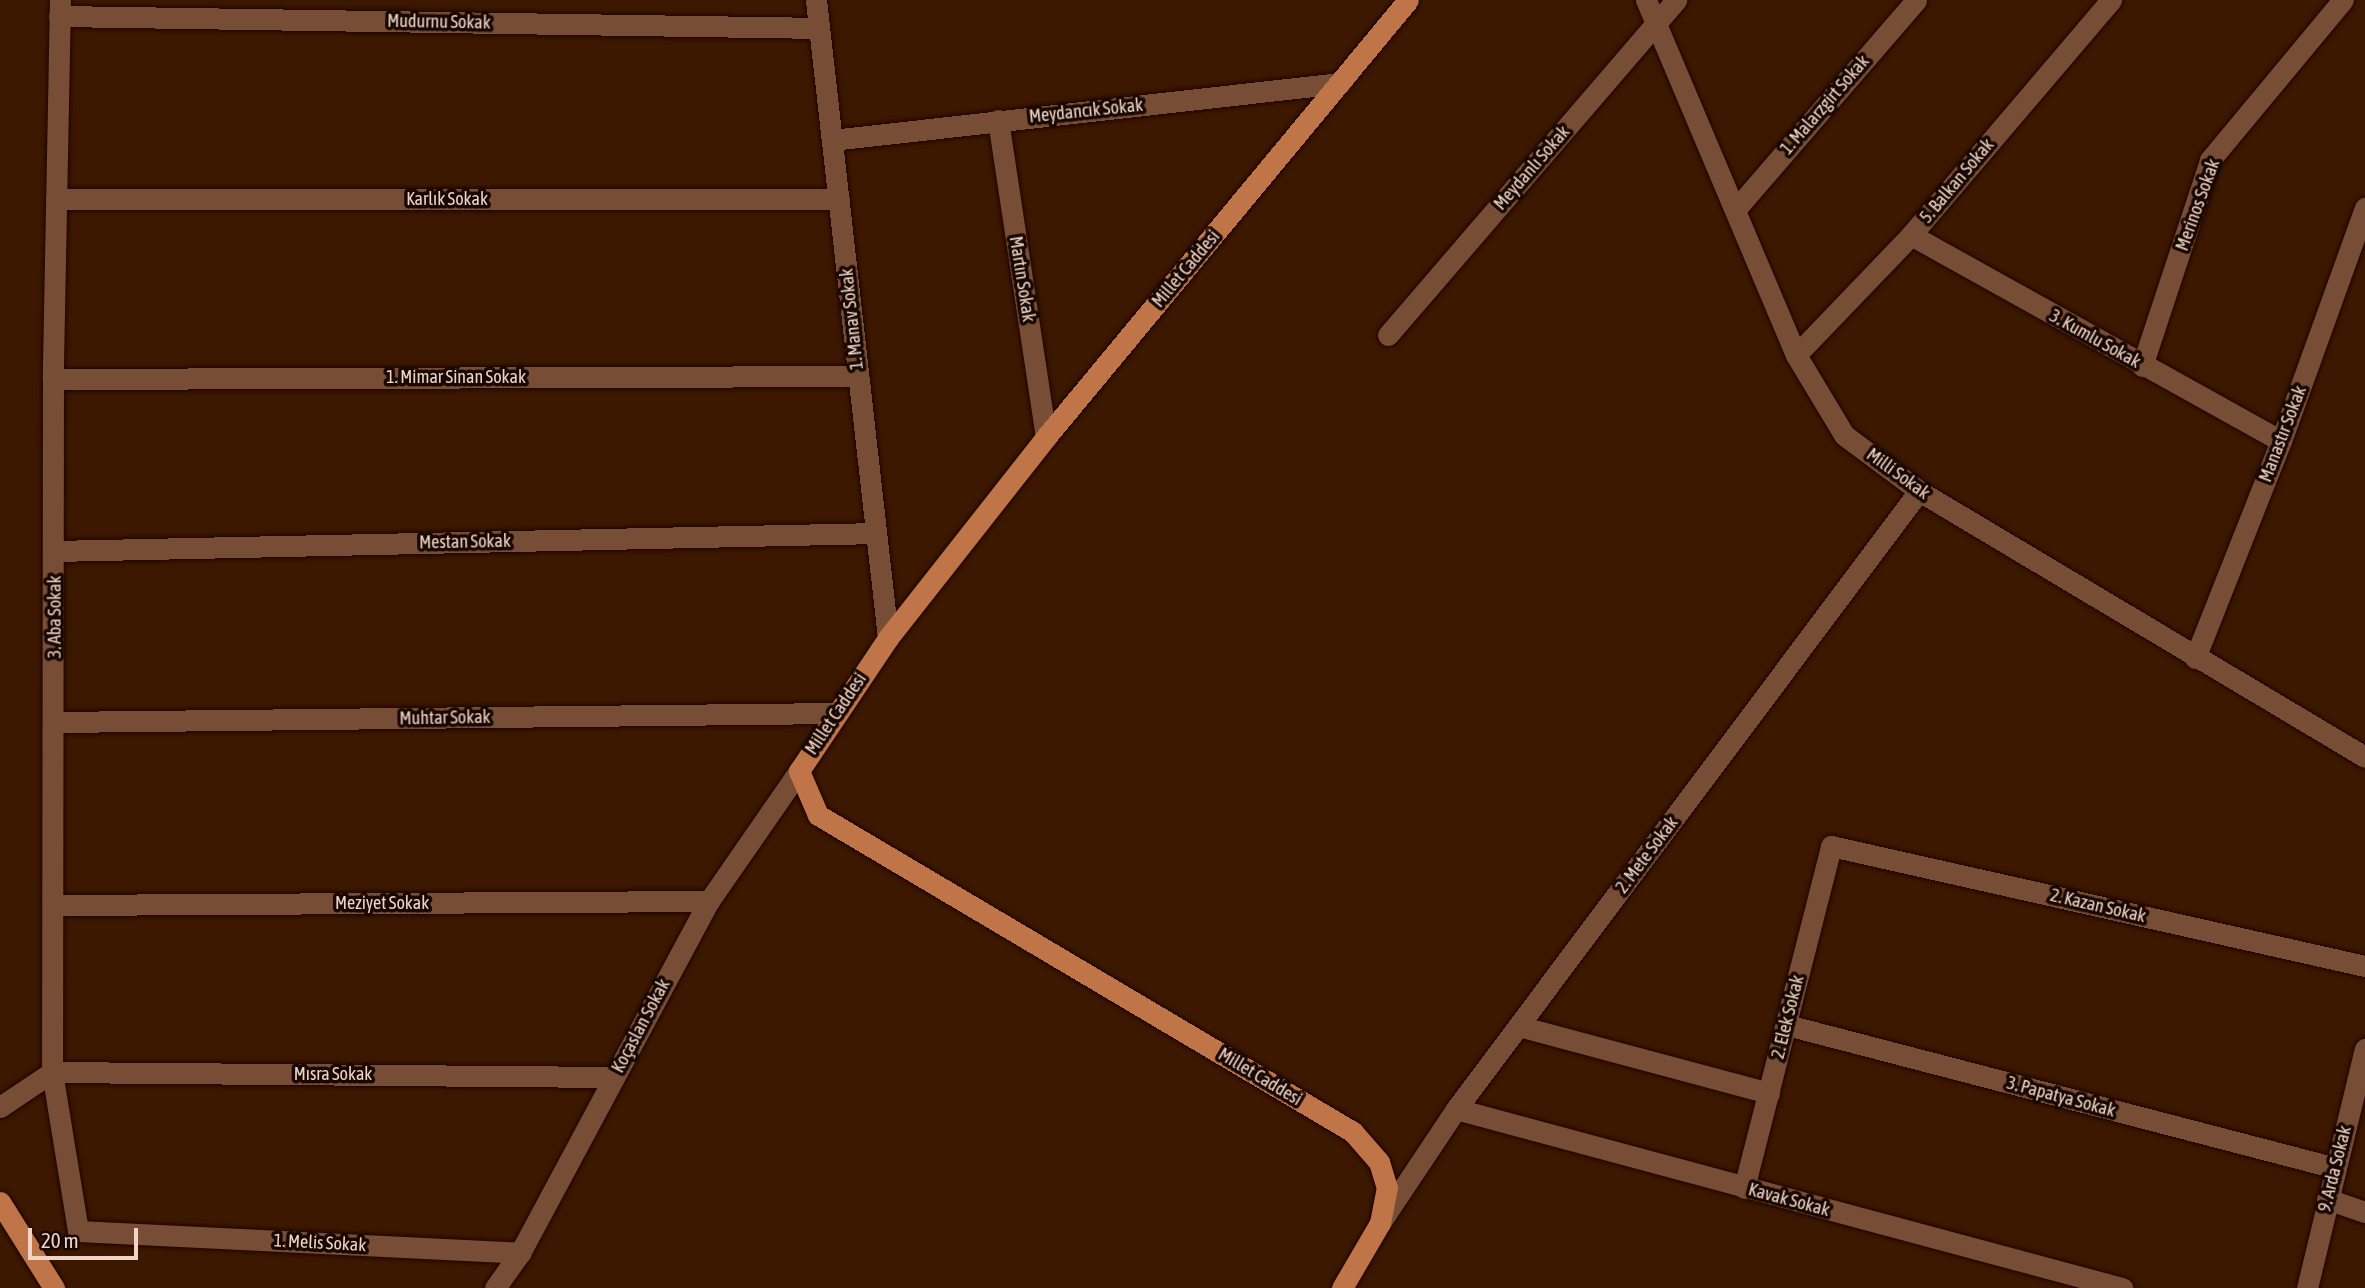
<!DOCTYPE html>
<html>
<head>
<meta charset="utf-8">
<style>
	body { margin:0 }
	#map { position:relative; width:2365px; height:1288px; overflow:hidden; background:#3d1801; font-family:"Asap Condensed",sans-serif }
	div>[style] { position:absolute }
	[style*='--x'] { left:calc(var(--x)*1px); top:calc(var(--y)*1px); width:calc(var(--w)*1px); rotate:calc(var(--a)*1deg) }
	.roads { filter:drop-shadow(0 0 2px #1e0400) drop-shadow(0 0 2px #1e0400) }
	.minor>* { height:21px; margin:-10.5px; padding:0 10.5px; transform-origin:10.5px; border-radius:10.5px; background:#774d35 }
	.major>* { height:21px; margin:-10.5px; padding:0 10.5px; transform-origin:10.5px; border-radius:10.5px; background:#c07548 }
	span { translate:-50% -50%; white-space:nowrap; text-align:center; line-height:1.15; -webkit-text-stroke:7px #190802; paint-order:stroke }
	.street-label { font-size:18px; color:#efd5c8 }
	.scale { position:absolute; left:28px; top:1228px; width:110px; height:32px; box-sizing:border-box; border:4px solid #efd5c8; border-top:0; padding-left:9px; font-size:21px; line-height:24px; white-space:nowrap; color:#efd5c8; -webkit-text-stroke:5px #190802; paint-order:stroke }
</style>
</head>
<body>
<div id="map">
	<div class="roads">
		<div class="minor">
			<div style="--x:60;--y:0;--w:379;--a:91.1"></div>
			<div style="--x:53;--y:379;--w:693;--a:90.08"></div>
			<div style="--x:52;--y:1072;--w:161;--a:80.7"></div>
			<div style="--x:78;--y:1231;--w:443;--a:2.8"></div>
			<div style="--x:816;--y:0;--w:642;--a:83.56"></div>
			<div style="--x:1646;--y:0;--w:385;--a:67.1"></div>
			<div style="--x:1796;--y:355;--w:93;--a:59"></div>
			<div style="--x:1844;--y:435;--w:94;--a:36.7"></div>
			<div style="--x:1919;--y:491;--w:519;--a:30.81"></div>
			<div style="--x:59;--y:16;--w:760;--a:0.9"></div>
			<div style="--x:998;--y:120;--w:321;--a:81.4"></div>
			<div style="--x:832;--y:140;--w:511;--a:-6.4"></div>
			<div style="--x:56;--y:199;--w:783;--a:0"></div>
			<div style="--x:1735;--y:210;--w:277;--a:-49.2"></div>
			<div style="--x:1911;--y:235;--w:423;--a:29.1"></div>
			<div style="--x:1388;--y:335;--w:442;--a:-49.3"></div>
			<div style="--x:1796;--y:355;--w:166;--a:-46.2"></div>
			<div style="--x:1911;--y:235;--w:309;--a:-49.6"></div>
			<div style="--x:2142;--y:366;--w:217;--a:-71.7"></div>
			<div style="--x:2210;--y:160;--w:208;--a:-50.3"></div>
			<div style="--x:53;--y:379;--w:805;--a:-0.21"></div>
			<div style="--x:54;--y:551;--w:822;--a:-1.25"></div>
			<div style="--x:2195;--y:658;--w:233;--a:-68.4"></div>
			<div style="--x:2281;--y:441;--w:248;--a:-70.2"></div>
			<div style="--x:56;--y:722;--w:779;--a:-0.66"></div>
			<div style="--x:55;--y:905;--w:654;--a:-0.35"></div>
			<div style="--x:1787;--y:1025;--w:567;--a:14.6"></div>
			<div style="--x:1519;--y:1026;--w:259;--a:15"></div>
			<div style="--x:0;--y:1107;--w:63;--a:-33.9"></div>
			<div style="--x:52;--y:1072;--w:562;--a:0.51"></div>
			<div style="--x:1456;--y:1109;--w:690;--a:15.04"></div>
			<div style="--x:1744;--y:1188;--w:353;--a:-75.7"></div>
			<div style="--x:1831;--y:846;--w:547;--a:12.67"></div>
			<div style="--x:2327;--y:1199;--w:40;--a:18.9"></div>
			<div style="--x:1380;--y:1223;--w:137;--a:-56.3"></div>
			<div style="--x:1456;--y:1109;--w:772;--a:-53.16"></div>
			<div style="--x:495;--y:1288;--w:43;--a:-54.5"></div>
			<div style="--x:520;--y:1253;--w:400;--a:-61.8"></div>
			<div style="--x:709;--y:901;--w:158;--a:-55.3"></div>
			<div style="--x:2307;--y:1288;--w:246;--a:-76.4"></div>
		</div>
		<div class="major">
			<div style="--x:0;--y:1202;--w:102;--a:57.9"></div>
			<div style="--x:1342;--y:1288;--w:75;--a:-59.7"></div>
			<div style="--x:1380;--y:1223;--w:36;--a:-79"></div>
			<div style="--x:1387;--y:1188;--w:27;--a:-107"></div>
			<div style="--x:1379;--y:1162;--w:40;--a:-131"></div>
			<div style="--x:1353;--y:1132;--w:622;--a:-149.35"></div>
			<div style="--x:818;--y:815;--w:48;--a:-113.4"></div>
			<div style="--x:799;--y:771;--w:160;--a:-56.2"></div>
			<div style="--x:888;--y:638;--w:256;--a:-51.8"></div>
			<div style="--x:1046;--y:437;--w:567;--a:-50.36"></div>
		</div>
	</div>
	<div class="street-label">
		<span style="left:439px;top:22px;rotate:1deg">Mudurnu Sokak</span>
		<span style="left:1825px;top:105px;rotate:-49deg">1. Malarzgirt Sokak</span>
		<span style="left:1086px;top:111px;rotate:-6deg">Meydancık Sokak</span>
		<span style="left:1532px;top:168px;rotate:-49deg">Meydanlı Sokak</span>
		<span style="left:1957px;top:181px;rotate:-50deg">5. Balkan Sokak</span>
		<span style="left:447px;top:199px">Karlık Sokak</span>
		<span style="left:2198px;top:205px;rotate:-70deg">Merinos Sokak</span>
		<span style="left:1186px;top:269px;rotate:-50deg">Millet Caddesi</span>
		<span style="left:1022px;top:279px;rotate:81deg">Martın Sokak</span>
		<span style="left:852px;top:319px;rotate:-96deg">1. Manav Sokak</span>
		<span style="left:2095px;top:339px;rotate:29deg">3. Kumlu Sokak</span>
		<span style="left:456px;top:377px">1. Mimar Sinan Sokak</span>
		<span style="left:2283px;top:434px;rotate:-69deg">Manastır Sokak</span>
		<span style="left:1898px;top:474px;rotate:36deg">Milli Sokak</span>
		<span style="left:465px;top:542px;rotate:-1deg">Mestan Sokak</span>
		<span style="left:55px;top:617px;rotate:-90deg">3. Aba Sokak</span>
		<span style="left:836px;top:714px;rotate:-56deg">Millet Caddesi</span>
		<span style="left:445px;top:718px;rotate:-1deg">Muhtar Sokak</span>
		<span style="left:1647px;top:855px;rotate:-53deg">2. Mete Sokak</span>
		<span style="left:382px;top:903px">Meziyet Sokak</span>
		<span style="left:2098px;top:906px;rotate:13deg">2. Kazan Sokak</span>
		<span style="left:1788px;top:1017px;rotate:-76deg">2. Elek Sokak</span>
		<span style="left:641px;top:1026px;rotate:-62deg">Koçaslan Sokak</span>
		<span style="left:333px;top:1074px">Mısra Sokak</span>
		<span style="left:1260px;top:1077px;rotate:31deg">Millet Caddesi</span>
		<span style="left:2061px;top:1097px;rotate:15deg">3. Papatya Sokak</span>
		<span style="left:2335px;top:1169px;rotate:-76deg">9. Arda Sokak</span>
		<span style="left:1789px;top:1200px;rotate:15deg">Kavak Sokak</span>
		<span style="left:320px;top:1243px;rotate:3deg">1. Melis Sokak</span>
	</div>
	<div class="scale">20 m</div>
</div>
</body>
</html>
